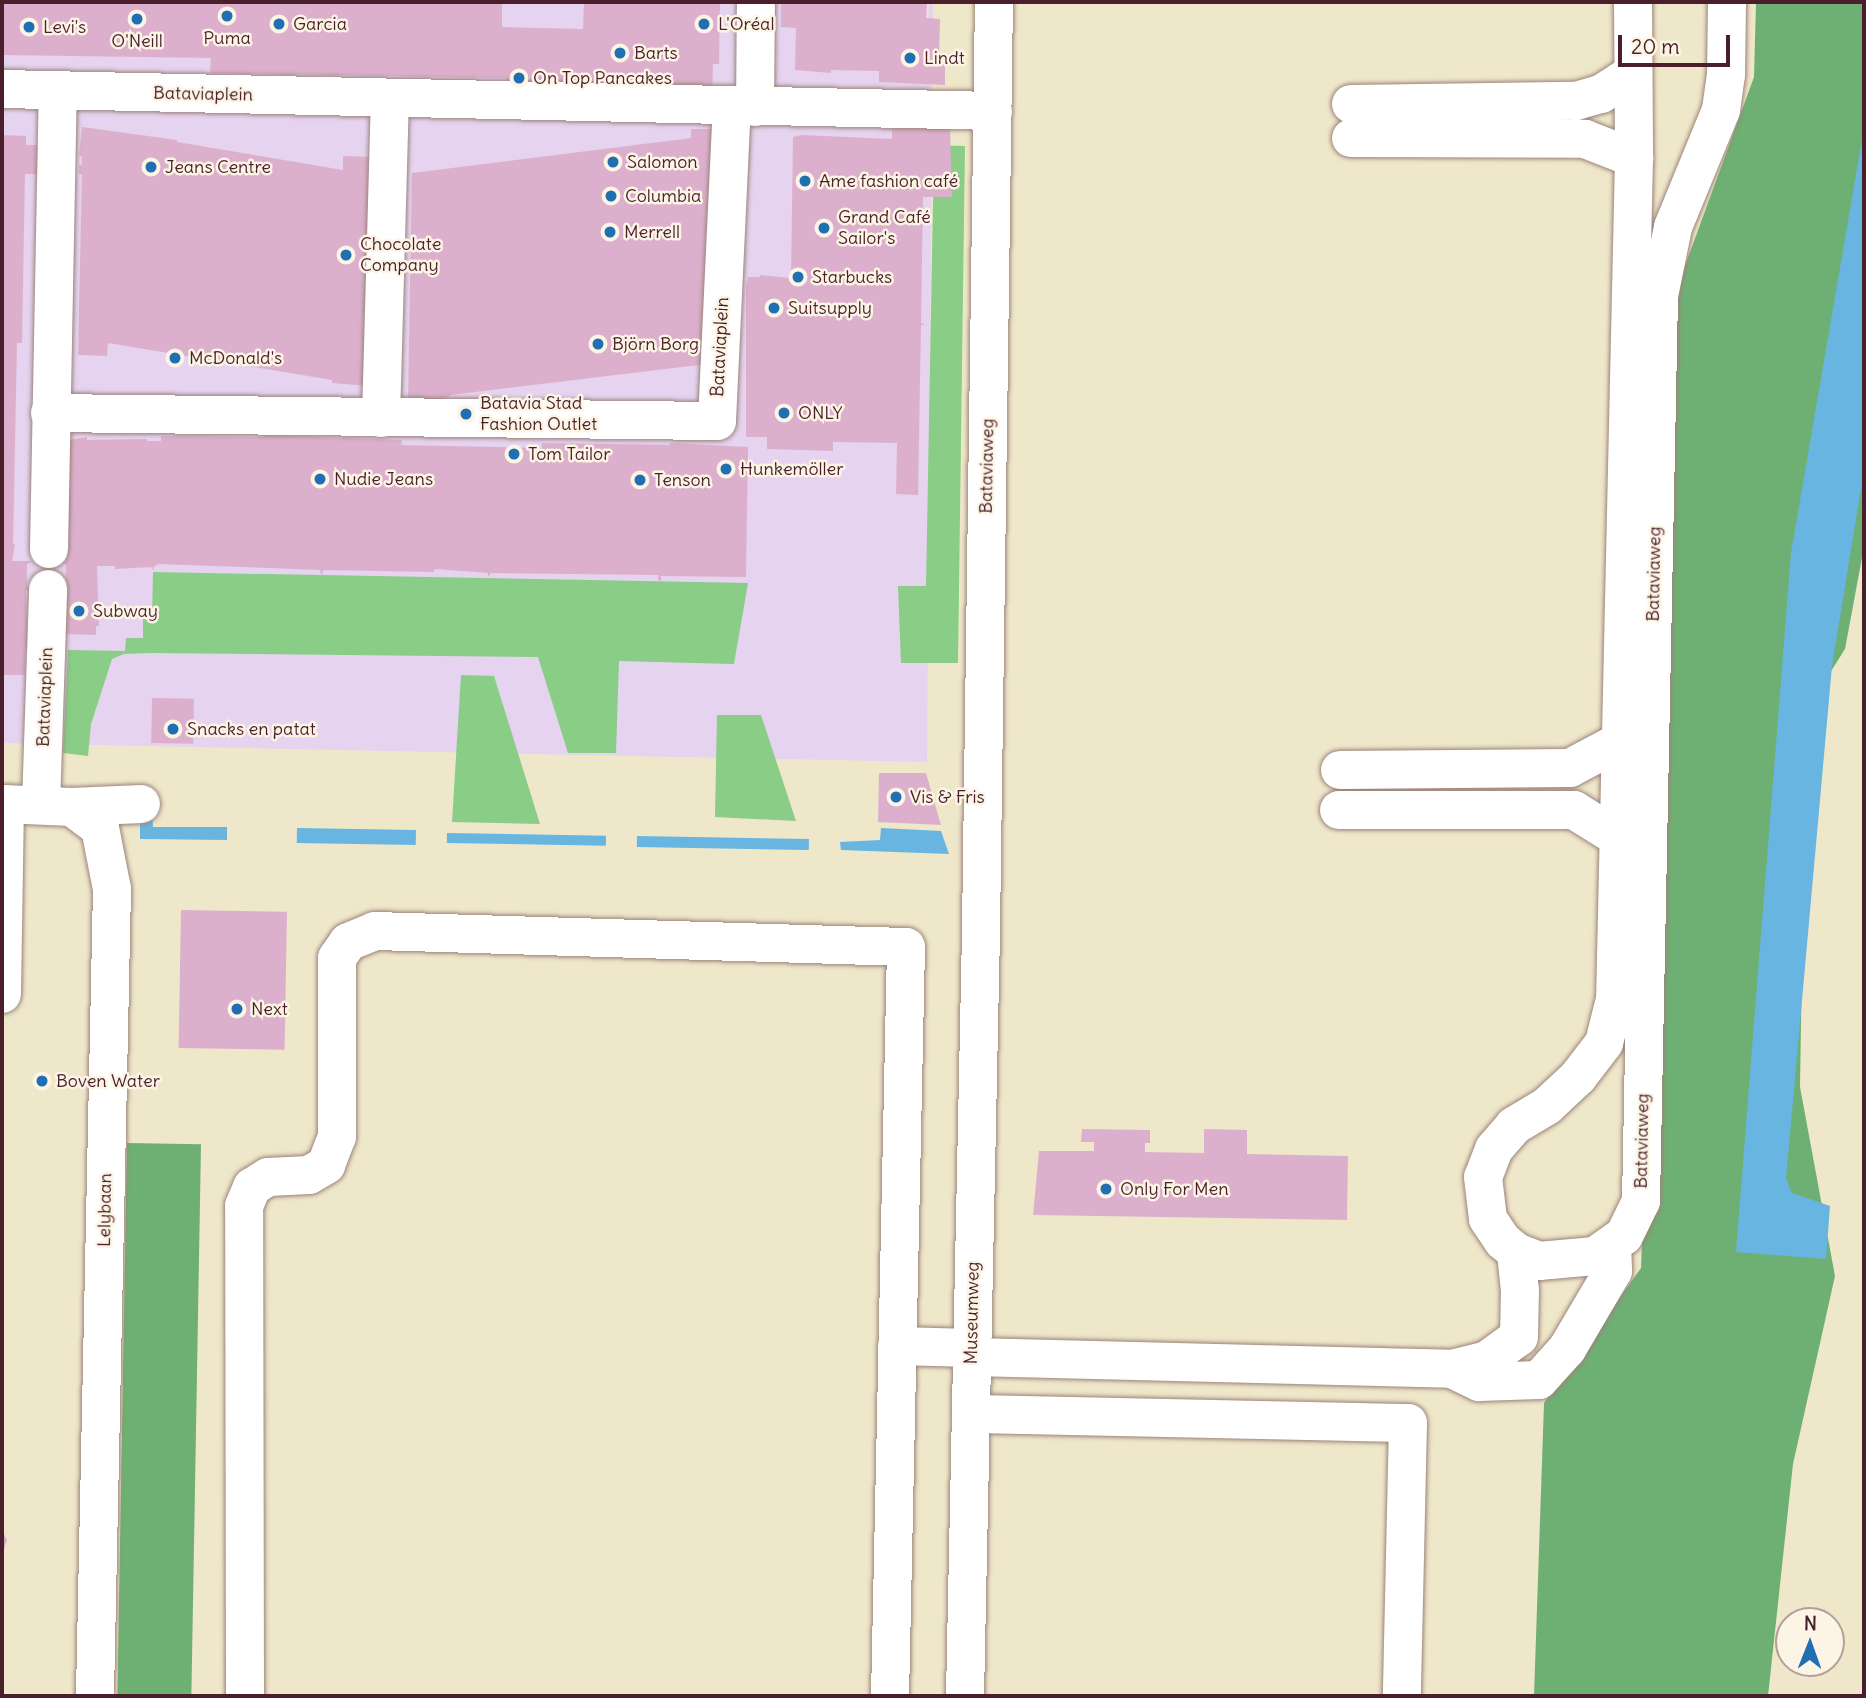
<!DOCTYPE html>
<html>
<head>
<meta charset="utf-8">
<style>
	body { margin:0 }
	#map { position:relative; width:1866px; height:1698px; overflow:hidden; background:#efe7ca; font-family:Delius,sans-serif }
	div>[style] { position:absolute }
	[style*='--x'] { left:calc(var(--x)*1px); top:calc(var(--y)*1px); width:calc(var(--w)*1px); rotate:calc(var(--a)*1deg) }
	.built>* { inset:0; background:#e5d3f0 }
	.green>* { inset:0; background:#89cd86 }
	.forest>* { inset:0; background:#6eb073; transform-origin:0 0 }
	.water>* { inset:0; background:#68b5e1; transform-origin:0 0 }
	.building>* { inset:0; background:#dcb0cd; transform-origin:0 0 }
	.roads { filter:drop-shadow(0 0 2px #9c837a) drop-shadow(0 0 2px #9c837a) }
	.minor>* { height:38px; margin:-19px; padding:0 19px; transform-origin:19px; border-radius:19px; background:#fff }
	.dots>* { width:19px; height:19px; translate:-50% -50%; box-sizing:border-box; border:4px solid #fcf5e5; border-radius:50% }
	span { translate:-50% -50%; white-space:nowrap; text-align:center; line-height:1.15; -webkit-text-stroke:5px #fcf5e5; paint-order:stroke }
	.poi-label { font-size:18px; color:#4a1f2b }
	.left { translate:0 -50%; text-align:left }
	.street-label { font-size:18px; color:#4a1f2b }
	.frame { position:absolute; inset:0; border:4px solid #4a1f2b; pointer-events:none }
	.north { position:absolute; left:1775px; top:1607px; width:70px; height:70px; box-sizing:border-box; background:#fcf5e5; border:2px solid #b59f9b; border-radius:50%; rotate:1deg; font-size:19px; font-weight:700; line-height:28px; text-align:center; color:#4a1f2b }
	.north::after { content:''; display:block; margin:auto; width:24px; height:32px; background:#1f6fb2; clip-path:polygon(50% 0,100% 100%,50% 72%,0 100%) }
	.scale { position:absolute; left:1618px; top:35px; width:112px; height:32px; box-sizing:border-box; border:4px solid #4a1f2b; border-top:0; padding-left:9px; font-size:21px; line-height:24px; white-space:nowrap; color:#4a1f2b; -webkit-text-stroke:5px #fcf5e5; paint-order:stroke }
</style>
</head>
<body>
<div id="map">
	<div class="built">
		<div style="clip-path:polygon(2px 2px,927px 2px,927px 41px,929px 2px,933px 2px,927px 762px,2px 743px)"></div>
	</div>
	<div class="green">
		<div style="clip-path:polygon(934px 145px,965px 146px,958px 663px,901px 663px,898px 586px,926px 586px)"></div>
		<div style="clip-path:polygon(153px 572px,748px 583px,734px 664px,619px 661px,616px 753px,568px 753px,538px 657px,151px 653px,124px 654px,112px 659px,91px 724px,88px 756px,63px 753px,68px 650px,125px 651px,126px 638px,143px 638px,143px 619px,152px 619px)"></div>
		<div style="clip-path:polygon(461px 675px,494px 676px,540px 824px,452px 822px)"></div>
		<div style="clip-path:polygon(717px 715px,761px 715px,796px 821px,715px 817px)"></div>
	</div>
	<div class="forest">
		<div style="clip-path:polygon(1756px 2px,1864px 2px,1864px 547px,1845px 649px,1806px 711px,1800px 1087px,1835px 1276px,1793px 1464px,1768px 1696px,1534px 1696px,1544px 1403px,1641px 1268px,1678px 285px,1754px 77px)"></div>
		<div style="left:127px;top:1143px;width:74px;height:553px;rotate:1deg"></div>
	</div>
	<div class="water">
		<div style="clip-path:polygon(1864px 128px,1864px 470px,1832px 666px,1786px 1179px,1792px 1193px,1830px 1206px,1826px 1259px,1736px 1252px,1791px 553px)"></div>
		<div style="clip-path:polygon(140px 810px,152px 810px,153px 827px,227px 827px,227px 840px,140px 839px)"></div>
		<div style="left:297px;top:828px;width:119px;height:15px;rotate:1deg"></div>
		<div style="clip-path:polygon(881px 828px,941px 831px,949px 854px,841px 850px,840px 842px,880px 840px)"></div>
		<div style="left:447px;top:833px;width:159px;height:10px;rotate:1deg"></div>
		<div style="left:637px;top:836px;width:172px;height:11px;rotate:1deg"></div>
	</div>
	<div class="building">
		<div style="clip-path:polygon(2px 2px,502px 2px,502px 27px,583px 29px,584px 2px,720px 2px,719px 64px,713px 64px,712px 96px,506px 92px,506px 78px,210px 73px,211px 58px,2px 55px)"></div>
		<div style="clip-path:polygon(781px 2px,927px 2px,926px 18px,940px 19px,939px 62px,945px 62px,945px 85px,879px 82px,879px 71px,831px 70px,831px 73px,795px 70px,796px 28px,781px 27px)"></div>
		<div style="clip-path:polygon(82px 127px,177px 140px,177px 142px,343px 170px,343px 156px,373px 157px,368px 386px,332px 383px,332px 380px,108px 343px,107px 356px,78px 355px,82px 174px,79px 174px,79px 165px,82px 165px,82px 156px,79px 156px)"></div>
		<div style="clip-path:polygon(892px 128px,950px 129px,952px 197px,923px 197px,921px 323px,925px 325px,921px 325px,918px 495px,896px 494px,897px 443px,833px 442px,833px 451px,767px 449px,767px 437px,746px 437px,746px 286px,748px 277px,760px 277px,760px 275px,791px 278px,793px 137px,802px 135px,892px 139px)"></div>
		<div style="clip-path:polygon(691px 129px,714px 129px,707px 364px,451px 395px,444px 399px,408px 400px,412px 173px,691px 138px)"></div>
		<div style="clip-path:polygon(2px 135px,26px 136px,26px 145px,39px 145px,38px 174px,25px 174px,22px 343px,17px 343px,13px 544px,15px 544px,12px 561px,33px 561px,27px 564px,27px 587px,32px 587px,33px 590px,26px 590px,28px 649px,25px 649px,25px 675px,2px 675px)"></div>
		<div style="clip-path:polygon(265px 435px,402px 440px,401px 445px,542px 448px,542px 443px,670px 445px,670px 443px,748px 447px,746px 577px,661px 576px,661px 581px,658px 580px,658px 575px,491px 573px,488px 577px,488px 573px,434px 569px,434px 572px,323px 570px,322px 578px,320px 570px,159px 564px,153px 567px,154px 571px,151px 567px,115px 569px,115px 566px,97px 566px,99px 626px,96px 626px,96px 635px,65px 634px,66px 565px,60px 562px,66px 562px,69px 440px,87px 437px,87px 440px,147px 439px,147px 441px,161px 441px,161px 436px,265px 437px)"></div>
		<div style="left:152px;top:698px;width:42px;height:45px;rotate:1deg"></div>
		<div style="clip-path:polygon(879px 773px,926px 773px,941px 825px,878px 822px)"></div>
		<div style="left:181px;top:910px;width:106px;height:138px;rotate:1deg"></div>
		<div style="clip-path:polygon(1082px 1129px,1150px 1130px,1150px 1143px,1145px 1143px,1145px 1152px,1204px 1153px,1204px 1129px,1247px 1130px,1247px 1154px,1348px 1156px,1347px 1220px,1033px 1215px,1039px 1151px,1094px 1151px,1094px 1142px,1081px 1142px)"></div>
		<div style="clip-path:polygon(2px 1530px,7px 1540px,2px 1556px)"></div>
	</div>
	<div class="roads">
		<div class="minor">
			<div style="--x:1633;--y:2;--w:156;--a:89.6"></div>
			<div style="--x:1634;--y:158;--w:841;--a:91.29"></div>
			<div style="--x:1615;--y:999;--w:45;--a:104"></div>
			<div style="--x:1604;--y:1043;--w:43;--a:127.4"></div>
			<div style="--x:1578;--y:1077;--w:42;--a:136.9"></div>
			<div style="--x:1547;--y:1106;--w:39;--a:149"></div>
			<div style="--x:1514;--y:1126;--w:30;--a:131"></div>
			<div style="--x:1494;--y:1149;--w:30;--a:111"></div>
			<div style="--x:1483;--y:1177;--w:42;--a:83.2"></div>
			<div style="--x:1488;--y:1219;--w:27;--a:56"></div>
			<div style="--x:1503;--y:1241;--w:17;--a:40"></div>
			<div style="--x:1516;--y:1252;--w:25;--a:21"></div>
			<div style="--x:1539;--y:1261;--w:56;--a:-5.1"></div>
			<div style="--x:1595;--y:1256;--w:35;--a:-35"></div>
			<div style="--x:1624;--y:1236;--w:39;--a:-64"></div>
			<div style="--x:1641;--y:1201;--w:905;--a:-88.86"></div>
			<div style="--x:1659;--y:296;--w:70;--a:-78.5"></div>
			<div style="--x:1673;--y:227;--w:126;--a:-67.7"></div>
			<div style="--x:1721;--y:110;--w:35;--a:-82"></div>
			<div style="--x:1726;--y:75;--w:73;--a:-89.2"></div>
			<div style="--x:2;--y:89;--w:991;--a:1.27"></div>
			<div style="--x:1351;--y:104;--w:225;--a:-0.8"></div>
			<div style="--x:1576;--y:101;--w:26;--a:-16"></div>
			<div style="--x:1601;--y:94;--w:37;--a:-33"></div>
			<div style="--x:755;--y:107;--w:105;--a:-89.5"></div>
			<div style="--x:1351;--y:138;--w:234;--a:0.2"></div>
			<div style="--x:1585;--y:139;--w:53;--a:21.2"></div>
			<div style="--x:50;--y:413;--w:667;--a:0.69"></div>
			<div style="--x:717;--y:421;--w:315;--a:-87.3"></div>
			<div style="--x:381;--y:418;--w:320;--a:-88.4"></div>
			<div style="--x:49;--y:549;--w:458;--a:-88.9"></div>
			<div style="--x:1340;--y:770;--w:230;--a:-0.5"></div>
			<div style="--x:1570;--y:768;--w:58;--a:-27.9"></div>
			<div style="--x:2;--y:804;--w:70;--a:2.5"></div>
			<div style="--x:72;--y:807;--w:35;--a:37"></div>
			<div style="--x:100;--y:828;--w:62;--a:78.9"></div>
			<div style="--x:112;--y:889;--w:807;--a:91.21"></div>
			<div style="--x:41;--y:805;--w:216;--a:-88.1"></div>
			<div style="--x:72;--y:807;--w:69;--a:-2.5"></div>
			<div style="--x:1339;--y:810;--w:235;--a:0"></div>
			<div style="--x:1574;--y:810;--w:53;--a:31.9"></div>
			<div style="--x:2;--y:994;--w:190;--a:-89.1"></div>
			<div style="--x:897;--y:1346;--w:75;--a:1.5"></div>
			<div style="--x:972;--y:1357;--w:480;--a:1.4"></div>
			<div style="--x:1452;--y:1369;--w:36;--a:-14"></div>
			<div style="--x:1487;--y:1360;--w:39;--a:-36"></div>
			<div style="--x:1519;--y:1337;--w:46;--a:-88.8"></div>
			<div style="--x:1520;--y:1291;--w:39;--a:-96"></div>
			<div style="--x:1454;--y:1370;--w:28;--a:26"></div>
			<div style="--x:1479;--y:1382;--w:60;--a:-1.9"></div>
			<div style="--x:1539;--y:1380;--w:42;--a:-47.9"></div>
			<div style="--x:1567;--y:1349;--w:91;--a:-59.5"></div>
			<div style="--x:1613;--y:1271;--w:25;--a:-92"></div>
			<div style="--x:971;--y:1414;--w:437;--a:1.2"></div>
			<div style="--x:1408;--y:1423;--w:273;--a:91.3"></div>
			<div style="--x:245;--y:1696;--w:490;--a:-90.1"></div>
			<div style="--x:244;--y:1206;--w:21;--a:-67"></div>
			<div style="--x:252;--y:1187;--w:19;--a:-32"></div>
			<div style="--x:268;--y:1177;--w:41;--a:-2.8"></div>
			<div style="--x:309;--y:1175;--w:20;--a:-30"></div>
			<div style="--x:326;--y:1165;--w:30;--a:-69"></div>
			<div style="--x:337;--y:1137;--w:179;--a:-90"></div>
			<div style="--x:337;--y:958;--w:19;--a:-55"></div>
			<div style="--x:348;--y:942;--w:29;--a:-22"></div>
			<div style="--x:375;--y:931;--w:531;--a:1.73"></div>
			<div style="--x:906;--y:947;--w:749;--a:91.22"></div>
			<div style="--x:965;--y:1696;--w:767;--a:-88.8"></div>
			<div style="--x:981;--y:929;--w:927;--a:-89.2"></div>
		</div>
	</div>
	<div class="dots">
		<div style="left:227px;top:16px;background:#1f6fb2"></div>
		<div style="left:137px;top:19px;background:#1f6fb2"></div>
		<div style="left:279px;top:24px;background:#1f6fb2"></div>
		<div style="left:704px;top:24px;background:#1f6fb2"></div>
		<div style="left:29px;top:27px;background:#1f6fb2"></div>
		<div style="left:620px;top:53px;background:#1f6fb2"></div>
		<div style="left:910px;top:58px;background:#1f6fb2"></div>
		<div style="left:519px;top:78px;background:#1f6fb2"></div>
		<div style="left:613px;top:162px;background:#1f6fb2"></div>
		<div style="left:151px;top:167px;background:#1f6fb2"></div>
		<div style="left:805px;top:181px;background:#1f6fb2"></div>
		<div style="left:611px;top:196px;background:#1f6fb2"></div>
		<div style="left:824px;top:228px;background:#1f6fb2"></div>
		<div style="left:610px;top:232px;background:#1f6fb2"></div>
		<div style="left:346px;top:255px;background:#1f6fb2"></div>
		<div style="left:798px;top:277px;background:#1f6fb2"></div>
		<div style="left:774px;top:308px;background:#1f6fb2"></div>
		<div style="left:598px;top:344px;background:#1f6fb2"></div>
		<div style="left:175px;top:358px;background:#1f6fb2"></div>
		<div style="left:784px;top:413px;background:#1f6fb2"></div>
		<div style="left:466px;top:414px;background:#1f6fb2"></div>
		<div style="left:514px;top:454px;background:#1f6fb2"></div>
		<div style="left:726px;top:469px;background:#1f6fb2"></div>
		<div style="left:320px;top:479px;background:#1f6fb2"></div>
		<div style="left:640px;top:480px;background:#1f6fb2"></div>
		<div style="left:79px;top:611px;background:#1f6fb2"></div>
		<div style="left:173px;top:729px;background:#1f6fb2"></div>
		<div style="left:896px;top:797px;background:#1f6fb2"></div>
		<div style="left:237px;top:1009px;background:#1f6fb2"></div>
		<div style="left:42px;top:1081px;background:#1f6fb2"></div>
		<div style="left:1106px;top:1189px;background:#1f6fb2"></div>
	</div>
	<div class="poi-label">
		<span class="left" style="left:293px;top:24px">Garcia</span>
		<span class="left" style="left:718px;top:24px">L'Oréal</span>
		<span class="left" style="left:43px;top:27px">Levi's</span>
		<span style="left:227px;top:38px">Puma</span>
		<span style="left:137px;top:41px">O'Neill</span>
		<span class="left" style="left:634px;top:53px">Barts</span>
		<span class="left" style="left:924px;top:58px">Lindt</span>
		<span class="left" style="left:533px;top:78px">On Top Pancakes</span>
		<span class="left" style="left:627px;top:162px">Salomon</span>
		<span class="left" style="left:165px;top:167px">Jeans Centre</span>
		<span class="left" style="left:819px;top:181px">Ame fashion café</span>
		<span class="left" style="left:625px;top:196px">Columbia</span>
		<span class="left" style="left:838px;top:228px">Grand Café<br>Sailor's</span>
		<span class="left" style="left:624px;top:232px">Merrell</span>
		<span class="left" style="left:360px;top:255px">Chocolate<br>Company</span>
		<span class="left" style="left:812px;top:277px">Starbucks</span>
		<span class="left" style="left:788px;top:308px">Suitsupply</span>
		<span class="left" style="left:612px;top:344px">Björn Borg</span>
		<span class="left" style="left:189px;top:358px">McDonald's</span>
		<span class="left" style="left:480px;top:414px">Batavia Stad<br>Fashion Outlet</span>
		<span class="left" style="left:798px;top:413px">ONLY</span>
		<span class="left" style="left:528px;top:454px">Tom Tailor</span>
		<span class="left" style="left:740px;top:469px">Hunkemöller</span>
		<span class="left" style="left:334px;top:479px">Nudie Jeans</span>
		<span class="left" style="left:654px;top:480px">Tenson</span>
		<span class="left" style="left:93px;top:611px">Subway</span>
		<span class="left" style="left:187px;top:729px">Snacks en patat</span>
		<span class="left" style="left:910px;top:797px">Vis &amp; Fris</span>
		<span class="left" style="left:251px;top:1009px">Next</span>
		<span class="left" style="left:56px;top:1081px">Boven Water</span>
		<span class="left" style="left:1120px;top:1189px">Only For Men</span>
	</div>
	<div class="street-label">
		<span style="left:203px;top:94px;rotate:1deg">Bataviaplein</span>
		<span style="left:720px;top:347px;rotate:-87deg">Bataviaplein</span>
		<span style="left:987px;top:466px;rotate:-89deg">Bataviaweg</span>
		<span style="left:1654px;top:574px;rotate:-89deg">Bataviaweg</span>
		<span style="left:45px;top:697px;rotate:-88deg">Bataviaplein</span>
		<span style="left:1642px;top:1141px;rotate:-89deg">Bataviaweg</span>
		<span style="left:105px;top:1210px;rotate:-89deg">Lelybaan</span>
		<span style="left:972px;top:1313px;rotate:-89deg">Museumweg</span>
	</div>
	<div class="frame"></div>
	<div class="north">N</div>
	<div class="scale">20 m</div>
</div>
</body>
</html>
